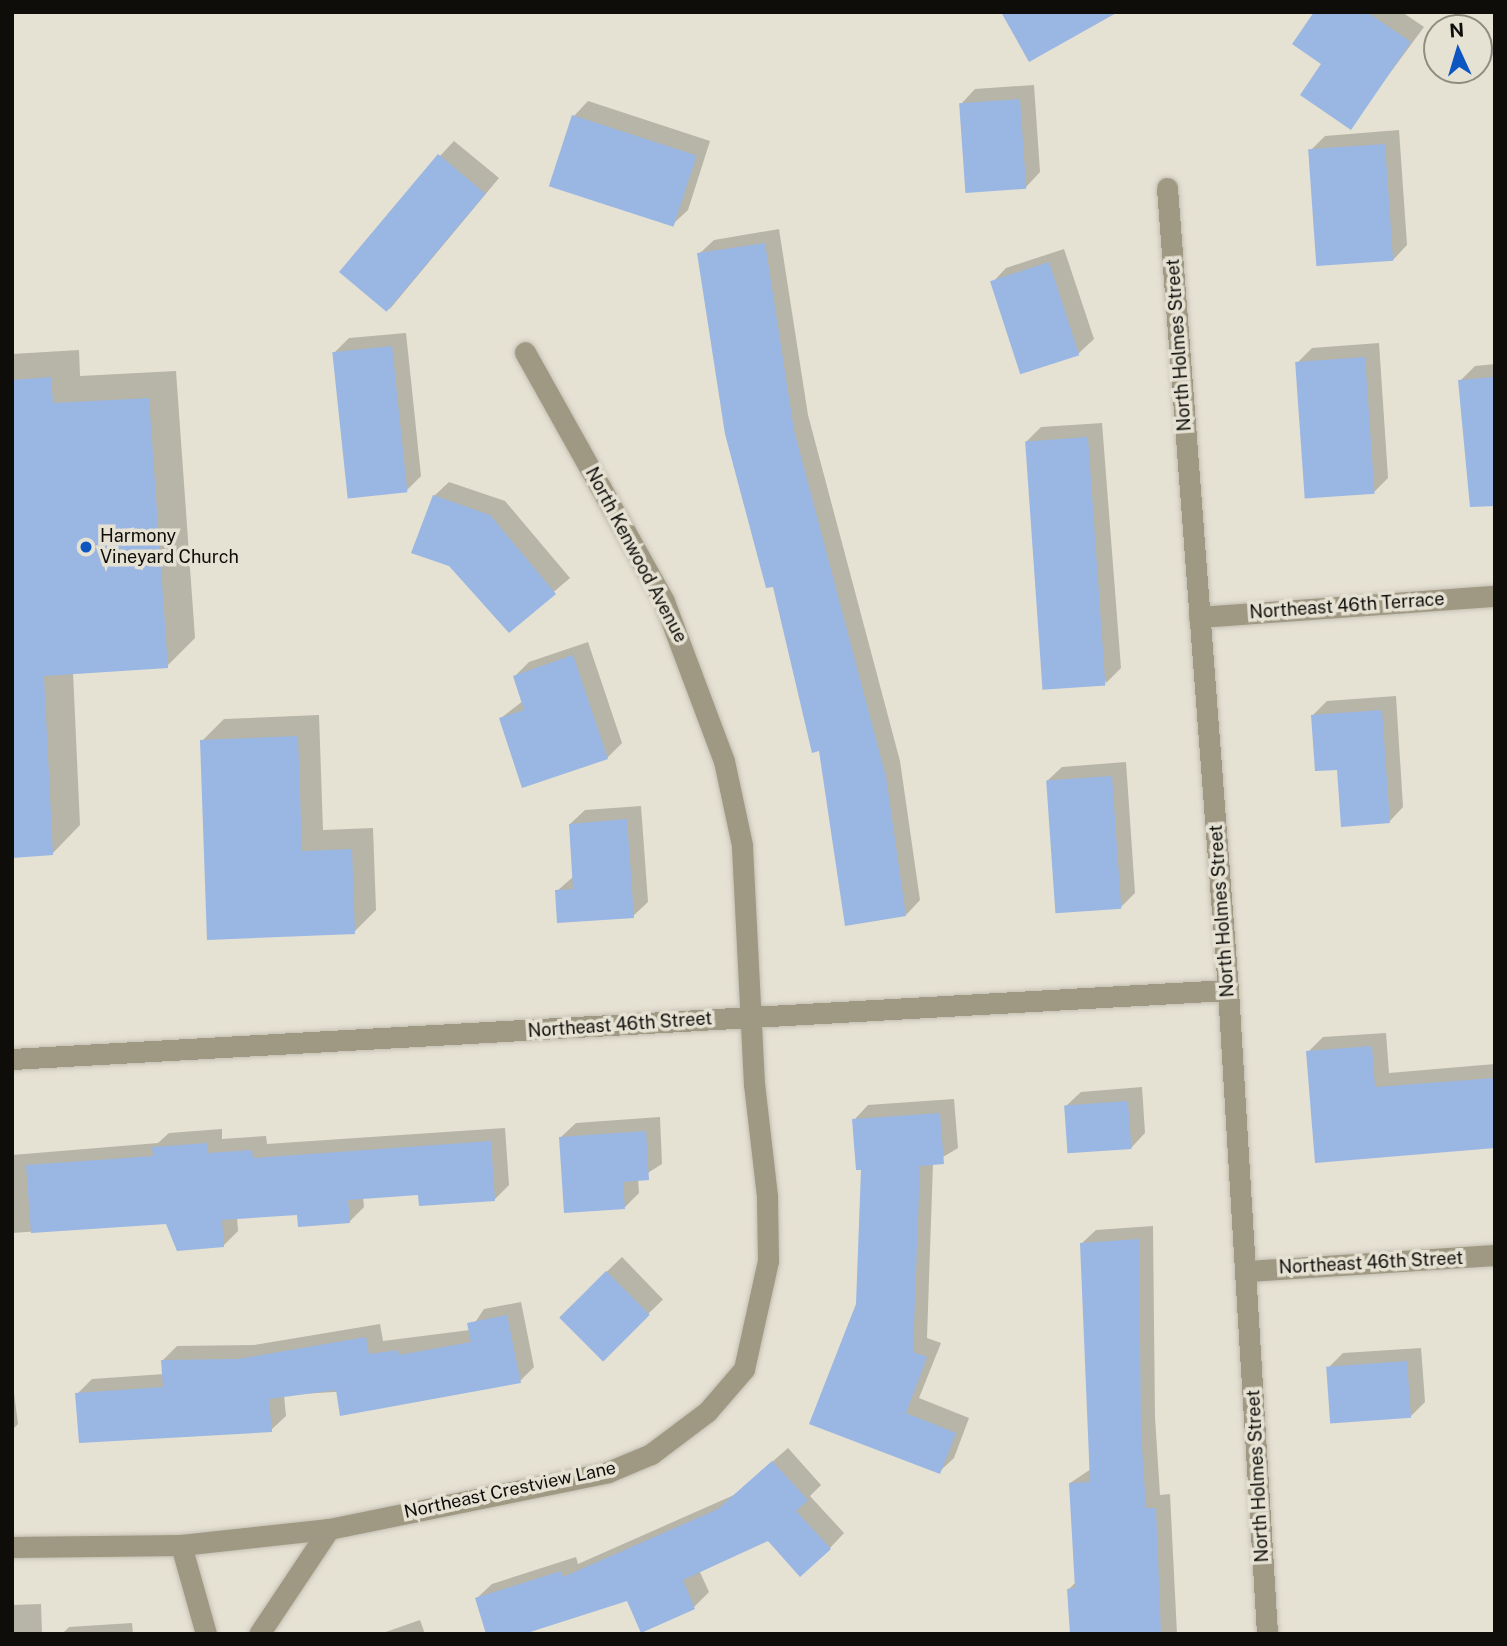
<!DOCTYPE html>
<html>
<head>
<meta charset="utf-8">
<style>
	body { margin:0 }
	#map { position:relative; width:1507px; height:1646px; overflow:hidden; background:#e5e1d3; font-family:"Public Sans",sans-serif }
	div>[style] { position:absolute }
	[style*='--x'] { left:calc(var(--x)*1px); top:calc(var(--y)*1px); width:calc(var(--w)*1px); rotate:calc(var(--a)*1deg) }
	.shadow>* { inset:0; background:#0003; transform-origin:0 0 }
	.building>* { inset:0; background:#9ab6e3; transform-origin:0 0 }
	.roads { filter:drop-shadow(0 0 2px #c3bfb3) drop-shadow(0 0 2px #c3bfb3) }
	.minor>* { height:21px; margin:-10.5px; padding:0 10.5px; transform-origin:10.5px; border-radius:10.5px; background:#9f9882 }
	.dots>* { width:19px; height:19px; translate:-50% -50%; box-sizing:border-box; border:4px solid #e5e1d3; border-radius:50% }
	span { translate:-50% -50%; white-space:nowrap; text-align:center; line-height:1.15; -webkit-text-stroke:7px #e5e1d3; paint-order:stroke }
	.street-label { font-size:18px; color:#0e0d09 }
	.poi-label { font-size:18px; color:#0e0d09 }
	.left { translate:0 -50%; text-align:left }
	.frame { position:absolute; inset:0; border:14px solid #0e0d09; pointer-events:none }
	.north { position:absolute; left:1423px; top:14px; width:70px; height:70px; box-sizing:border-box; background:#e5e1d3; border:2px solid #8f8c82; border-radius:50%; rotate:356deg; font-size:19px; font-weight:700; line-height:28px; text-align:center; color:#0e0d09 }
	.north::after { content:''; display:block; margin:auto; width:24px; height:32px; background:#0d56c1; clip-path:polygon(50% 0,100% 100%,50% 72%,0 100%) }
</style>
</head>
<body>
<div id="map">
	<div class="shadow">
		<div style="clip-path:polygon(1316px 12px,1402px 12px,1424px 27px,1350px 127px,1324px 63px)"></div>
		<div style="clip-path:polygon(1034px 85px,1040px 172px,1026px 187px,961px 104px,975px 89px)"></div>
		<div style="clip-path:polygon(588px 101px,710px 141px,688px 210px,673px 224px,574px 116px)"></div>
		<div style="clip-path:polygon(1399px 130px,1407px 245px,1393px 260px,1310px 151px,1325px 136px)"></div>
		<div style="clip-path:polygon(454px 141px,499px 178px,389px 310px,440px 156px)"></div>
		<div style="clip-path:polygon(779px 229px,808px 415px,900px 761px,920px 900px,906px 915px,820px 749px,699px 254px,714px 240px)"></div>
		<div style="clip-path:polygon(1064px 249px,1094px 339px,1079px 353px,1022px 373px,992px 283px,1006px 268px)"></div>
		<div style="clip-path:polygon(406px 333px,421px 476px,407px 490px,334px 353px,349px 338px)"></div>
		<div style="clip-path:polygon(1379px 343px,1388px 478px,1374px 492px,1297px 363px,1312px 348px)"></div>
		<div style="clip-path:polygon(79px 350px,80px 376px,176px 371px,195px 638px,167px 666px,73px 672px,80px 825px,52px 854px,12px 856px,12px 354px)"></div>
		<div style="clip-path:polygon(1495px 364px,1495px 485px,1460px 381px,1475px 366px)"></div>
		<div style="clip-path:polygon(1102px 423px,1121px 668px,1106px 683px,1026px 442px,1041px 427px)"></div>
		<div style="clip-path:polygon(449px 482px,505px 501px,570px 578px,509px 630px,434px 496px)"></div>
		<div style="clip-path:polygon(588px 642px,622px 743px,607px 758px,501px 718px,523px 701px,515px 676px,529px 662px)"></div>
		<div style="clip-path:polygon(1396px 696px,1403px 807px,1389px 822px,1339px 768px,1313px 715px,1327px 701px)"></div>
		<div style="clip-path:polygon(319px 715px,323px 830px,373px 828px,376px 910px,354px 932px,202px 741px,224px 719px)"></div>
		<div style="clip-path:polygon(1126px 762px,1135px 893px,1120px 908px,1047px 781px,1062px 767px)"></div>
		<div style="clip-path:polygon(641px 806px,648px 902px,633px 916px,557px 891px,574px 876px,570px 824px,585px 810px)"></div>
		<div style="clip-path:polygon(1386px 1033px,1389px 1073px,1495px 1064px,1495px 1146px,1316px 1161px,1308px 1052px,1323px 1037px)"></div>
		<div style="clip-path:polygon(1142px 1087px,1145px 1133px,1131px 1148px,1066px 1106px,1081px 1092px)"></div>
		<div style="clip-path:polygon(954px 1099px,958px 1148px,933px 1163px,927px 1338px,941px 1343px,919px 1398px,969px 1418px,954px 1458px,939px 1472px,811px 1423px,858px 1304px,863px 1168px,854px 1120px,868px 1105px)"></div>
		<div style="clip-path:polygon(660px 1117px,662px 1164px,638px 1179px,639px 1193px,624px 1208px,561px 1137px,576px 1123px)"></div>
		<div style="clip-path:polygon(505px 1128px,509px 1185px,495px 1199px,419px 1193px,363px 1197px,364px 1207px,349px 1222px,299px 1213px,237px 1217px,238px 1231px,223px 1246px,167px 1222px,12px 1233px,12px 1155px,158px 1143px,169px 1133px,222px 1129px,222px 1139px,266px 1136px,267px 1144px)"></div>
		<div style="clip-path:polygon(1153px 1226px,1155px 1417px,1160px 1495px,1170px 1494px,1177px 1634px,1071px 1634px,1068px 1590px,1076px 1582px,1070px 1483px,1091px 1469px,1081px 1244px,1096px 1230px)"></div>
		<div style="left:622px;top:1257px;width:59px;height:86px;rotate:46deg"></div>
		<div style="clip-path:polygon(521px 1302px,534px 1367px,520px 1381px,284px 1395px,286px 1416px,271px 1430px,77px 1394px,92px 1379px,164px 1374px,163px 1360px,177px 1346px,254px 1345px,380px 1324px,383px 1341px,470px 1330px,484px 1309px)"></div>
		<div style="clip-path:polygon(1421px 1348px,1425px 1402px,1411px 1416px,1328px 1368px,1343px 1353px)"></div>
		<div style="clip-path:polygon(12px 1377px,18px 1424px,12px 1430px)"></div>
		<div style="clip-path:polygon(788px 1448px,821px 1485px,810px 1496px,844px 1533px,830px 1548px,768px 1538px,699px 1570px,709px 1592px,694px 1607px,642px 1630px,628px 1599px,477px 1598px,492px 1584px,576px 1557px,578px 1564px,734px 1495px)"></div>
		<div style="left:41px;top:1604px;width:30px;height:29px;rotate:88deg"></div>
		<div style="clip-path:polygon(420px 1620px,425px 1634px,380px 1634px)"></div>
		<div style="clip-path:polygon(132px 1623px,133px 1634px,62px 1634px,69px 1627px)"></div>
	</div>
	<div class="building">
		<div style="clip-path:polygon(1001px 12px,1118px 12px,1029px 62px)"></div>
		<div style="clip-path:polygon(1314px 12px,1367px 12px,1411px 42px,1351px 130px,1300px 95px,1321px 64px,1292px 44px)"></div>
		<div style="left:1020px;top:99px;width:90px;height:61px;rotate:86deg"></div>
		<div style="left:572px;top:115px;width:131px;height:75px;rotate:18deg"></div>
		<div style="left:1385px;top:144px;width:117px;height:77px;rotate:86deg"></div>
		<div style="left:438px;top:154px;width:62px;height:154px;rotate:40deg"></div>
		<div style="clip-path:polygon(765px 243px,794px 430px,886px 777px,906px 916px,845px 926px,819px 751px,812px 753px,773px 587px,766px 588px,725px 434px,697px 253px)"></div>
		<div style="left:1049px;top:262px;width:98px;height:62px;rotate:72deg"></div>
		<div style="left:392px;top:346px;width:147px;height:60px;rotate:84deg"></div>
		<div style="left:1365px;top:357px;width:137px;height:70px;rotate:86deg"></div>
		<div style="clip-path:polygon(51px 377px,53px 403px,149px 398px,168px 668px,44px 676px,53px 855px,12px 858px,12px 380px)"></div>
		<div style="clip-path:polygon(1495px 377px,1495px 506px,1470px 507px,1458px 380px)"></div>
		<div style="left:1088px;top:437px;width:249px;height:63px;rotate:86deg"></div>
		<div style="clip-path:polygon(433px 495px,490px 515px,556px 594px,509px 633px,449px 566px,411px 553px)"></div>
		<div style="clip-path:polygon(573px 655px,608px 759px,522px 788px,499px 718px,524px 710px,513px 676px)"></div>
		<div style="clip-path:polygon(1382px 710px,1390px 823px,1341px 827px,1337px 770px,1315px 771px,1311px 715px)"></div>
		<div style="clip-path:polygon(298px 736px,302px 851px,352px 849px,355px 934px,207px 940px,200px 740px)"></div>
		<div style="left:1112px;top:776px;width:133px;height:66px;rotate:86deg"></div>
		<div style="clip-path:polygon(627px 819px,634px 918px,557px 923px,555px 890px,573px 889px,569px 824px)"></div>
		<div style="clip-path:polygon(1372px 1046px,1375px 1087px,1495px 1078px,1495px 1148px,1315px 1163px,1306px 1051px)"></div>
		<div style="left:1128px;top:1101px;width:48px;height:64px;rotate:86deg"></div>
		<div style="clip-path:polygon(940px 1113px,944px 1164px,920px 1166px,913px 1352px,927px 1357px,906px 1413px,956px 1433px,940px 1474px,809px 1424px,856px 1304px,861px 1170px,856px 1170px,852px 1119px)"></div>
		<div style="clip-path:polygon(646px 1131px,649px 1180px,623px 1182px,625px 1209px,564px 1213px,559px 1137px)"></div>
		<div style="clip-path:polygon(491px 1141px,495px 1201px,419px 1206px,418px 1195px,348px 1200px,350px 1223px,298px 1227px,297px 1215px,222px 1220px,224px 1247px,177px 1251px,166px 1224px,31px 1233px,26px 1165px,153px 1156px,152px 1147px,208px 1143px,208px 1153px,252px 1150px,253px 1158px)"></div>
		<div style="clip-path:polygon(1139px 1239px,1141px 1433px,1146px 1508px,1156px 1508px,1161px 1634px,1070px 1634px,1067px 1589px,1075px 1588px,1069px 1483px,1090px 1482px,1080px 1243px)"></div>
		<div style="left:606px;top:1271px;width:62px;height:66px;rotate:45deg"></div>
		<div style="clip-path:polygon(507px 1315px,521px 1383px,340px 1416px,336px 1390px,269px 1399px,272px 1432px,79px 1443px,75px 1393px,163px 1387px,161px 1360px,238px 1359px,366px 1337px,369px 1354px,398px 1350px,399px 1355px,471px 1342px,467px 1323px)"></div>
		<div style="left:1407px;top:1361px;width:57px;height:81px;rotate:86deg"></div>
		<div style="clip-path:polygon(772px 1461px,808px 1500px,796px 1511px,831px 1549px,800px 1577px,768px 1541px,683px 1580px,695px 1609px,641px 1633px,627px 1601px,524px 1634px,486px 1634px,475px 1598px,561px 1571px,563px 1577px,718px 1509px)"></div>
	</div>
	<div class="roads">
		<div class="minor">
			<div style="--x:1167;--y:188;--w:804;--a:85.65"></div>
			<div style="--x:1228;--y:990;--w:645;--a:86.53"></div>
			<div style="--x:1199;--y:617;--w:297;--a:-4.1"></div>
			<div style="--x:12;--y:1059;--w:1218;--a:-3.25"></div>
			<div style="--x:1247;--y:1271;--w:249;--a:-3.7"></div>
			<div style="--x:181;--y:1545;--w:92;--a:74.3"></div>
			<div style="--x:12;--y:1547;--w:169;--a:-0.7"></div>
			<div style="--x:181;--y:1545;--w:149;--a:-6.2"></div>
			<div style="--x:329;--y:1529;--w:285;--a:-11.5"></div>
			<div style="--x:608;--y:1472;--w:47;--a:-22.7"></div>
			<div style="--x:651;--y:1454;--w:70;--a:-36.9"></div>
			<div style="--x:707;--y:1412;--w:57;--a:-49.3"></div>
			<div style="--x:744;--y:1369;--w:111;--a:-77.5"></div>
			<div style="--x:768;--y:1261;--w:65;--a:-90.9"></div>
			<div style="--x:767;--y:1196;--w:113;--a:-96.6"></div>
			<div style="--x:754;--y:1084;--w:239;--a:-92.9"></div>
			<div style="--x:742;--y:845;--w:86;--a:-102.1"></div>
			<div style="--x:724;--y:761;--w:171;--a:-110.6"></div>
			<div style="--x:664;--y:601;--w:285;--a:-119.2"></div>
			<div style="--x:259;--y:1634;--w:126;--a:-56.3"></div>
		</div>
	</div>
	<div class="dots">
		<div style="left:86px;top:547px;background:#0d56c1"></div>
	</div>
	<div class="street-label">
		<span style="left:1179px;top:345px;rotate:-94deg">North Holmes Street</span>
		<span style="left:636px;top:555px;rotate:62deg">North Kenwood Avenue</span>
		<span style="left:1347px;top:606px;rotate:-4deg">Northeast 46th Terrace</span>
		<span style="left:1222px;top:911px;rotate:-94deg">North Holmes Street</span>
		<span style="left:620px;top:1025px;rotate:-4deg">Northeast 46th Street</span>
		<span style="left:1371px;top:1263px;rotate:-3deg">Northeast 46th Street</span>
		<span style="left:1258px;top:1476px;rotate:-93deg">North Holmes Street</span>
		<span style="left:510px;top:1490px;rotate:-12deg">Northeast Crestview Lane</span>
	</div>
	<div class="poi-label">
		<span class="left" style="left:100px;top:547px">Harmony<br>Vineyard Church</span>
	</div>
	<div class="frame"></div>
	<div class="north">N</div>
</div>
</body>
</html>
